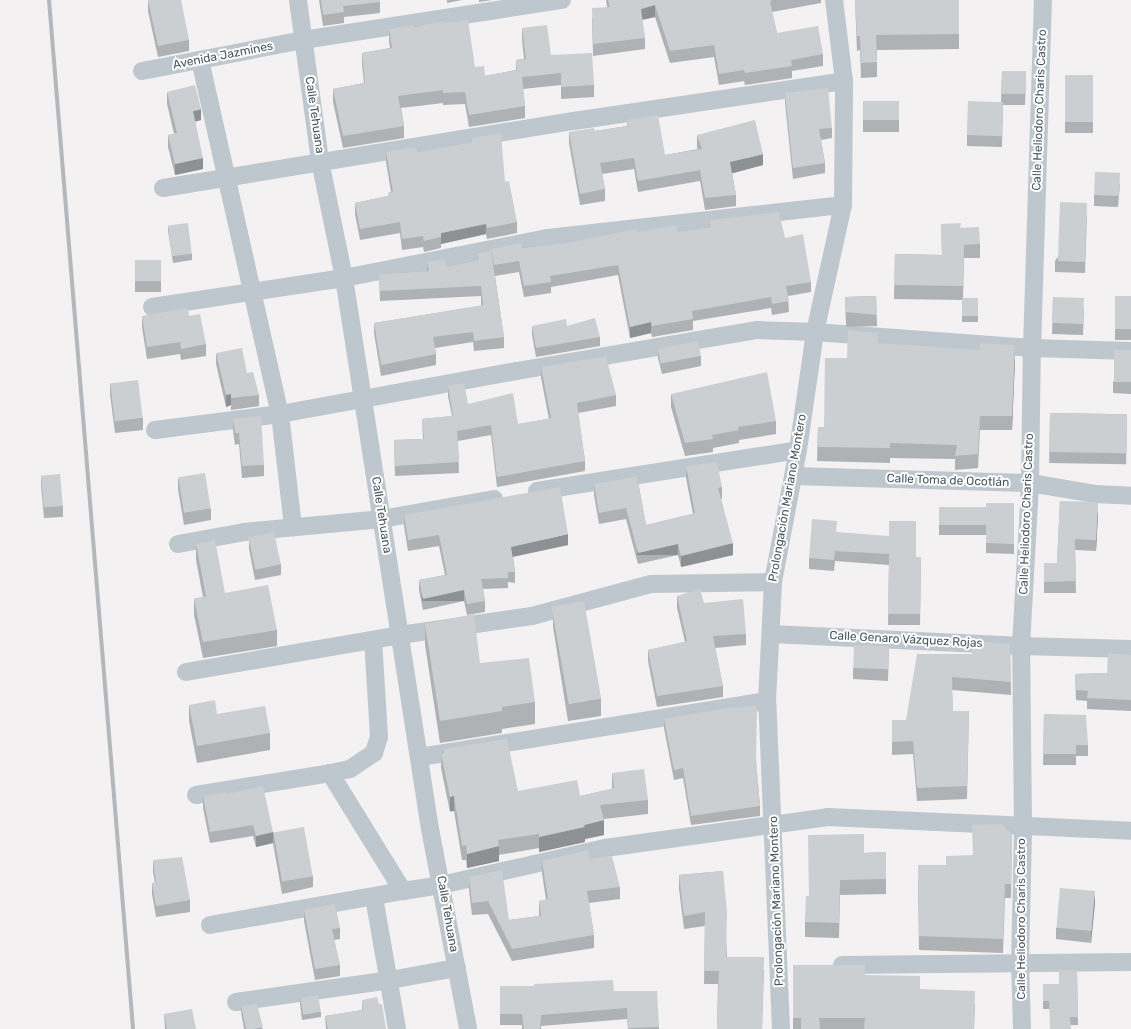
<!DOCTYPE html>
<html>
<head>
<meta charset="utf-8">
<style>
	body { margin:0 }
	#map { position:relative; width:1131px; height:1029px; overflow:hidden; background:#f3f1f1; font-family:Rubik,sans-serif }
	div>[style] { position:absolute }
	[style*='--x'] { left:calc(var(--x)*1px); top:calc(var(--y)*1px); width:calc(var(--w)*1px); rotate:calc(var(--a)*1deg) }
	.street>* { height:18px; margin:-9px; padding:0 9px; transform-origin:9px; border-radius:9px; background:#bec7cd }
	.rail>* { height:4px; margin:-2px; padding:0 2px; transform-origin:2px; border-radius:2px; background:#b4b7bb }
	.wall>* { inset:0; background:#afb2b5; transform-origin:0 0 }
	.shaded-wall>* { inset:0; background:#8e9193; transform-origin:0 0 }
	.building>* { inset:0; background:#cbcfd2; transform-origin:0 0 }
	span { translate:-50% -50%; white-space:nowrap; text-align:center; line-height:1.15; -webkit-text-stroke:4px #fff; paint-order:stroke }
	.street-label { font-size:12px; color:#4a575d }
</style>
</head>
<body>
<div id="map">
	<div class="street">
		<div style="--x:298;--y:0;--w:162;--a:82.2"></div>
		<div style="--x:320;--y:161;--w:119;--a:78.4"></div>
		<div style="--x:344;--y:278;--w:558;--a:81.13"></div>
		<div style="--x:430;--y:829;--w:204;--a:79.2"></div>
		<div style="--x:200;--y:60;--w:363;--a:77.3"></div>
		<div style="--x:280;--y:414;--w:114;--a:83.4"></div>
		<div style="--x:142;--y:71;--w:164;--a:-10.9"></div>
		<div style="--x:303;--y:40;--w:262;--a:-8.8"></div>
		<div style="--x:163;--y:188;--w:416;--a:-9.3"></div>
		<div style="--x:574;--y:121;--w:273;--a:-8.4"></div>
		<div style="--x:152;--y:307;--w:194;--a:-8.6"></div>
		<div style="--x:344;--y:278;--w:208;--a:-11.1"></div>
		<div style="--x:548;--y:238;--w:297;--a:-6.4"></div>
		<div style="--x:155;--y:430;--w:126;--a:-7.3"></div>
		<div style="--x:280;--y:414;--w:241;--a:-10.3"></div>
		<div style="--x:517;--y:371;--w:244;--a:-9.7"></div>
		<div style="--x:758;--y:330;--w:57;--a:2"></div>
		<div style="--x:815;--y:332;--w:218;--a:4.2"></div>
		<div style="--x:1032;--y:348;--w:99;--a:1.7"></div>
		<div style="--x:794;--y:476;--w:236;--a:1.7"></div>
		<div style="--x:1030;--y:483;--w:67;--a:9.5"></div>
		<div style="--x:1096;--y:494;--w:35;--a:3"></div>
		<div style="--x:537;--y:491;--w:264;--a:-8.9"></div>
		<div style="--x:178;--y:544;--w:67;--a:-10.3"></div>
		<div style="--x:244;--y:532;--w:139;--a:-5.4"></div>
		<div style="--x:382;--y:519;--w:114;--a:-10.1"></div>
		<div style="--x:771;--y:634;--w:250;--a:2.7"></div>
		<div style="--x:1021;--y:646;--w:110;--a:1.6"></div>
		<div style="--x:186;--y:672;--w:217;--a:-9.8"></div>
		<div style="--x:400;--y:635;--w:133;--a:-8.2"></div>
		<div style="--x:532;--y:616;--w:123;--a:-15.1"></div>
		<div style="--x:651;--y:584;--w:122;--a:-0.9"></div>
		<div style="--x:420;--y:757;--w:351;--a:-9.2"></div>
		<div style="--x:330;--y:773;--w:20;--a:-11"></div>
		<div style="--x:350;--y:769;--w:29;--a:-34"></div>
		<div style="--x:374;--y:753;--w:17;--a:-73"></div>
		<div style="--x:379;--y:737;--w:97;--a:-93.5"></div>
		<div style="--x:196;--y:795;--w:136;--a:-9.3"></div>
		<div style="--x:330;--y:773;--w:139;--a:58.3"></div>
		<div style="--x:403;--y:891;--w:38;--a:-9"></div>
		<div style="--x:441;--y:885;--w:168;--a:-12.7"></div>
		<div style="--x:605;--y:848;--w:225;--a:-7.9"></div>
		<div style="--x:828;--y:817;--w:303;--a:2.6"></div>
		<div style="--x:374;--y:897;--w:134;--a:80.1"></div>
		<div style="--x:210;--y:925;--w:196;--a:-10"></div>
		<div style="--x:842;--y:965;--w:289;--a:-0.6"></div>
		<div style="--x:236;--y:1002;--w:156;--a:-8.1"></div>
		<div style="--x:390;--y:980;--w:68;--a:-10.2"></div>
		<div style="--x:781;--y:1029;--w:328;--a:-92.4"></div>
		<div style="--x:767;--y:701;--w:119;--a:-87.1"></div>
		<div style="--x:773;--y:582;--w:134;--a:-79.3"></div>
		<div style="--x:798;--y:450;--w:119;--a:-81.8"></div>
		<div style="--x:815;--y:332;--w:130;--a:-77.6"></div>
		<div style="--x:843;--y:205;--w:124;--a:-89.5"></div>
		<div style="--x:844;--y:81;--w:82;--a:-97"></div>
		<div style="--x:1022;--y:1029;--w:66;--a:-91.7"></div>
		<div style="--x:1020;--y:963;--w:137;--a:-88.7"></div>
		<div style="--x:1023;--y:826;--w:180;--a:-90.6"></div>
		<div style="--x:1021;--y:646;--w:163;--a:-86.8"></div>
		<div style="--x:1030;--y:483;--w:135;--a:-89.2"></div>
		<div style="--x:1032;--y:348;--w:348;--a:-88.2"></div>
	</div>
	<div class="rail">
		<div style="--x:49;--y:0;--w:1032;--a:85.33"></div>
	</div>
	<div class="wall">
		<div style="clip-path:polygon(148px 0,189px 40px,189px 51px,158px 57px,148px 11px)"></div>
		<div style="clip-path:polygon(319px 0,380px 0,380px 13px,344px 17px,344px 23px,323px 26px)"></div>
		<div style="clip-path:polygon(447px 0,462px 0,447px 3px)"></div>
		<div style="clip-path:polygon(479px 0,492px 0,479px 2px)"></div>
		<div style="clip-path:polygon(606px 0,821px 0,821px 3px,772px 12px,777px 33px,823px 54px,823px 66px,792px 71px,792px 78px,745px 85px,744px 81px,719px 85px,714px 57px,670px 63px,655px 17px,642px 20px,645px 38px,645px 49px,593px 56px,592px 19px,607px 7px)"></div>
		<div style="clip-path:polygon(855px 0,959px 0,959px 49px,877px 50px,877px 77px,861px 78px,860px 50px,857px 51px)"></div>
		<div style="clip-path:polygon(445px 23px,475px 67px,485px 76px,516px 70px,516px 60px,524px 59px,522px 40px,522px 28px,551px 55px,594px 85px,594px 97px,561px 99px,561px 85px,523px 89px,525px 106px,525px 118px,469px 127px,465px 104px,443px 105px,443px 103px,401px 108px,404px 126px,404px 138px,343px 148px,333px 102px,333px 89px,364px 83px,362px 65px,362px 53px,390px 48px,389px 42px,389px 29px)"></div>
		<div style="clip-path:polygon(1002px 71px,1026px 71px,1025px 105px,1003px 105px,1002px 147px,967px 146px,967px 135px,1001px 102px)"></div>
		<div style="left:1065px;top:75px;width:28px;height:58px"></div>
		<div style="clip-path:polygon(167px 92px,201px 120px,195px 122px,203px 169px,175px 175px,168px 147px,168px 135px,174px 134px,167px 104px)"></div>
		<div style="clip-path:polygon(785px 93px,832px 128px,832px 138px,821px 140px,825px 163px,825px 173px,793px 179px,785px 103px)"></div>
		<div style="left:863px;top:101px;width:36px;height:31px"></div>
		<div style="clip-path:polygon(627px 120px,665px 155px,698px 149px,697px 147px,697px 135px,763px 165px,732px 173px,736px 195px,736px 206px,705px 210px,700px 181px,638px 192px,634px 169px,602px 174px,605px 189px,605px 201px,580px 205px,569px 143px,569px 132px,595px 131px,627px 126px)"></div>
		<div style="clip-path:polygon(472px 138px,505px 182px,517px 222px,517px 233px,487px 239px,486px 234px,441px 244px,441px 248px,424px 252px,423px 247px,402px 250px,400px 233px,360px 240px,355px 214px,355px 203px,388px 196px,388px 193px,391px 192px,386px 162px,386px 152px,417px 152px,472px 142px)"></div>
		<div style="clip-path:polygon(1120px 184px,1118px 207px,1094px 206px,1094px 195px)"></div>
		<div style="clip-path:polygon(1087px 214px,1085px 273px,1055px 272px,1055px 261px)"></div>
		<div style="clip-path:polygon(709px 220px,785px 238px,811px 282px,811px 292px,788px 296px,789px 312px,772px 315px,771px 308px,693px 321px,693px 330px,652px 337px,651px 333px,630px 338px,618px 275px,551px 287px,551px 293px,524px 297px,519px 272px,495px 276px,504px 337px,504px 348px,474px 351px,473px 342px,435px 348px,436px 354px,436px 365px,381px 376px,374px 333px,374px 323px,481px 306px,481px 296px,380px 301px,379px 274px,427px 271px,427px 262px,446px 267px,477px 260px,477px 253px,572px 242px,638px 232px,677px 232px,709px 227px)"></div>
		<div style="clip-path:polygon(941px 224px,961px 228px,980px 244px,980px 258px,964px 258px,963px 298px,978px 298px,978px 322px,962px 322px,962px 300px,894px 299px,895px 254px,942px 255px)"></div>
		<div style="clip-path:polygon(168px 226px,192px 254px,192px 260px,173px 263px,168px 231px)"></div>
		<div style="left:161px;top:260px;width:32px;height:26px;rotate:90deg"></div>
		<div style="left:876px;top:296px;width:30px;height:31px;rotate:88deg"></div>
		<div style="left:1115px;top:296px;width:16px;height:44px"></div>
		<div style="clip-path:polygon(1053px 297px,1084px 309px,1083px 335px,1052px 334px)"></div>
		<div style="clip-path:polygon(142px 316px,189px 316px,206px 344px,206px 356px,181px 360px,180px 354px,147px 359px,142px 327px)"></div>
		<div style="clip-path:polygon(532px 326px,567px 326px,600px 337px,600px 346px,536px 357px,532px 335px)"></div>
		<div style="clip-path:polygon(878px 343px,1015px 359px,1012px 430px,980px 430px,978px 468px,955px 470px,955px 459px,890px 458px,890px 463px,817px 461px,818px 427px,824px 427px,847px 358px)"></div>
		<div style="clip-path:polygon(658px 348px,701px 356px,701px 366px,662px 374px,658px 358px)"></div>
		<div style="clip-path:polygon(1131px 350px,1131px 394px,1113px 393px,1113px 382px)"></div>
		<div style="clip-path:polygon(216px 353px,247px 373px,259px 395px,259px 406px,231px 410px,231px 405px,226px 407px,216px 364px)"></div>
		<div style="clip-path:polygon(541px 367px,616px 395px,616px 406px,578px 413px,585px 461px,585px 471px,497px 487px,491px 435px,458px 441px,459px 473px,395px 476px,394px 440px,423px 439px,422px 419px,452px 416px,448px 396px,448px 386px,468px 404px,518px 424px,549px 419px,541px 378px)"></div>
		<div style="clip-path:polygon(110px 383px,143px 418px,143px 430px,115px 433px,110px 394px)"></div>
		<div style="clip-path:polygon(671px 394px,776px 421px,776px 434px,739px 440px,739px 443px,713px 448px,713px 452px,685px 456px,671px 407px)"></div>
		<div style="left:1050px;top:413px;width:77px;height:50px;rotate:1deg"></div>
		<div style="clip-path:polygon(233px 419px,264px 465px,264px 476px,242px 478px,239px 444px,235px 445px,233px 431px)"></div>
		<div style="clip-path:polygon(686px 466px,722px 487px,722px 499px,721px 499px,733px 555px,681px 567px,678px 555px,638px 564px,626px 519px,599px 524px,594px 495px,594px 484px,637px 476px,646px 525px,693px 514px,686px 478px)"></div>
		<div style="clip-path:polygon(41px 475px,63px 506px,63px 517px,44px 518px,41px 486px)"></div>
		<div style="clip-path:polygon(178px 478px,211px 509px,211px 520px,184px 525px,178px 489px)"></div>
		<div style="clip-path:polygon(1060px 501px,1098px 514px,1096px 551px,1075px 550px,1076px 593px,1044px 593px,1044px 563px,1057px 563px)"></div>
		<div style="clip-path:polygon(1014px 503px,1014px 554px,986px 553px,986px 535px,939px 535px,939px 507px,986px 507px)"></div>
		<div style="clip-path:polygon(404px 515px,568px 545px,513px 557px,515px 572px,515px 583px,508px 582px,508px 588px,483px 589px,485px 601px,485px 612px,467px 615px,464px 601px,423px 610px,419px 590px,419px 580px,445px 575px,439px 546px,408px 551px,404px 526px)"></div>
		<div style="clip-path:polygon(837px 532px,916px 557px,921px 557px,920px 625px,888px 625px,889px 565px,835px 561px,834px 571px,809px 569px,809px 558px)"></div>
		<div style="clip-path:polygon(249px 538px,281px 564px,281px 575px,255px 580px,249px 549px)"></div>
		<div style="clip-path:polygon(196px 544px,225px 593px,277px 630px,277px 646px,203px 658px,194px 615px,194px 599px,203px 597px,196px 560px)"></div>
		<div style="clip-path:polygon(677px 596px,704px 603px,746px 634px,746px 645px,715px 648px,723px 686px,723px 697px,657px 707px,648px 661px,648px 650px,685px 642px,677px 608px)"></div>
		<div style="clip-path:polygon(553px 611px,601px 699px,601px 716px,568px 721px,553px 627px)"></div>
		<div style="clip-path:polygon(425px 624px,535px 702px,535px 724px,502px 729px,502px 733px,440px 743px,425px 645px)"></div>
		<div style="clip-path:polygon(1010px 644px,1011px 695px,952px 690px,953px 711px,969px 711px,967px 799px,917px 801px,913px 754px,892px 755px,892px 720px,906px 720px,972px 654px)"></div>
		<div style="clip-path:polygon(889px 646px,888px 681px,853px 679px,853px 668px)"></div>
		<div style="clip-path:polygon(1131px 655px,1131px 711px,1087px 709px,1087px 701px,1076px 700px,1075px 674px,1107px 673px)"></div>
		<div style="clip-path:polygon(189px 705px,270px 733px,270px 750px,197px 763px,189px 721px)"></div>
		<div style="clip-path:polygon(1044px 714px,1088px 745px,1088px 756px,1076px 756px,1076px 765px,1043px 765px)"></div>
		<div style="clip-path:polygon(664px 719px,756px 761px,760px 806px,760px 816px,691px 825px,683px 778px,674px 780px,664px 728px)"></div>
		<div style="clip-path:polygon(443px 749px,518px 791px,580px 796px,612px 789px,612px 773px,648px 800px,648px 814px,604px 819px,604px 835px,585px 839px,585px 842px,539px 852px,539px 848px,499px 855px,499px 861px,467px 868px,466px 860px,462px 860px,454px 811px,450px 812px,441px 768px,441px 754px,443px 753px)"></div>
		<div style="clip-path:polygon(227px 794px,273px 832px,313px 876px,313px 887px,282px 894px,273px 843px,256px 847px,253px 836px,210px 843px,203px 808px,203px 796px)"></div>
		<div style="clip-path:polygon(1012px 834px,1011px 898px,1005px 898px,1003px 953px,919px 950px,918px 879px,946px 865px,972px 855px)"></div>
		<div style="clip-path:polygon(886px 852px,886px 894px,840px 895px,839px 938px,805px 937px,805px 922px,809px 896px,864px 853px)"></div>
		<div style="clip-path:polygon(589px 859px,620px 887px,620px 899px,589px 903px,594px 935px,594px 948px,512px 961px,488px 914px,472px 915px,469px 890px,469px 877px,509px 920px,539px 916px,539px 901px,546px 900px,542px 873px,542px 861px)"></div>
		<div style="clip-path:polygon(153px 860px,190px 900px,190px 912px,156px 917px,152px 894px,152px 883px,155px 883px,153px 872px)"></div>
		<div style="clip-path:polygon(723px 871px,727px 957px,764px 970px,762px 1029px,717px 1029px,718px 984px,704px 984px,705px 926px,684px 929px,679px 889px,679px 875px)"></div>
		<div style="clip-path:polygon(1095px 902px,1091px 943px,1056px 939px,1056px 928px)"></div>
		<div style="clip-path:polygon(304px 910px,340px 928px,340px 939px,334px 940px,340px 965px,340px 976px,315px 980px,304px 921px)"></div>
		<div style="clip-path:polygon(793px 965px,865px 975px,920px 989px,975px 1004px,974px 1029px,793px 1029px)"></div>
		<div style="clip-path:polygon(1077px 970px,1078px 1025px,1071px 1025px,1049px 1009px,1043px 1009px,1043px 984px,1059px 984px)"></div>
		<div style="clip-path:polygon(500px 986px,614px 991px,659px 1027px,659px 1029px,628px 1029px,627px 1019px,541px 1026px,541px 1029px,522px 1029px,522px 1025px,500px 1025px)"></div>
		<div style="clip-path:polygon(300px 998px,321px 1012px,321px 1017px,302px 1020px,300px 1004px)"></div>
		<div style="clip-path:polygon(362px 1000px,379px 1004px,386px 1029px,326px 1029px,325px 1016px,362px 1010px)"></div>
		<div style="clip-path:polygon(241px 1006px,263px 1029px,244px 1029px,241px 1012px)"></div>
		<div style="clip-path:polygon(164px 1014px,196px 1029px,165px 1029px)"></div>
	</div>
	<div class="shaded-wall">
		<div style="clip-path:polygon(655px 5px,655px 17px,641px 20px,641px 9px)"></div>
		<div style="clip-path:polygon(201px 109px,201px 120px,193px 122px,193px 111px)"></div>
		<div style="clip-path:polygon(763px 154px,763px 165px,730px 174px,730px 162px)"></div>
		<div style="clip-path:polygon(203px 158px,203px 169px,175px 175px,175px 164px)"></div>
		<div style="clip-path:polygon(486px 224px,486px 234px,441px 244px,441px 233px)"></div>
		<div style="clip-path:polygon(651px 322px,651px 333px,630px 338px,630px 327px)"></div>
		<div style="clip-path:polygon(1015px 345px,1015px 359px,1012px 430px,1012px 416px)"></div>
		<div style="clip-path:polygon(231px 394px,231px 405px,226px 407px,226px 395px)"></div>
		<div style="clip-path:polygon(1098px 502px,1098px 514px,1096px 551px,1096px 540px)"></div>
		<div style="clip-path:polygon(568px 534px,568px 545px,511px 557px,511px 547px)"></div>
		<div style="clip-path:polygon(733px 543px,733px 555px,681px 567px,681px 556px)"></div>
		<div style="left:678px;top:544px;width:11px;height:41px;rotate:90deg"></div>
		<div style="left:464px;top:590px;width:11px;height:42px;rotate:90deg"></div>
		<div style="left:454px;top:796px;width:15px;height:4px;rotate:90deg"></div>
		<div style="clip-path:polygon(604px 820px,604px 835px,585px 839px,585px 842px,539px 852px,539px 837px)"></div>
		<div style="clip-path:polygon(273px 832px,273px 843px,256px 847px,256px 836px)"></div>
		<div style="clip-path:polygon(499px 846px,499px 861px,467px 868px,467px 854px)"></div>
		<div style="clip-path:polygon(1095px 891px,1095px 902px,1091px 943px,1091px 931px)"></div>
	</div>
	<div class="building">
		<div style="clip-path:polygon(148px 0,181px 0,189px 40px,158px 46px)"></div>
		<div style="clip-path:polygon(321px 0,380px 0,380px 2px,343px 6px,344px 12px,323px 15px)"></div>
		<div style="clip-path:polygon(608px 0,773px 0,770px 1px,777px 33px,818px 26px,823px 54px,791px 60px,792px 66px,745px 73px,744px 70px,719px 74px,714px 45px,670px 51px,655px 5px,641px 9px,645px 38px,593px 44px,592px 8px,610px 7px)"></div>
		<div style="clip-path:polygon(855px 0,959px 0,959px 34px,876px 35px,877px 62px,861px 63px,860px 36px,857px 36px)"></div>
		<div style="clip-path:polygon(468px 20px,475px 67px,484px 66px,485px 76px,517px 70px,516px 60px,526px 59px,522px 28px,547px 25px,551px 55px,592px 53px,594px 85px,561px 87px,561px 73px,522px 77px,525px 106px,469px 115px,465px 92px,443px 93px,443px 90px,398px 96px,404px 126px,343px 136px,333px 89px,365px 83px,362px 53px,392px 48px,389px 29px,414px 25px,414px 27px,444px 21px,445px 23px)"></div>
		<div style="left:1002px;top:71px;width:24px;height:23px"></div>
		<div style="left:1065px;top:75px;width:28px;height:47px"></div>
		<div style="clip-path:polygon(195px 85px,201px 109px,193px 111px,203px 158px,175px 164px,168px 135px,177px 133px,167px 92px)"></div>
		<div style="clip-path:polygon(828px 88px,832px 128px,819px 129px,825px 163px,793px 168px,785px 93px)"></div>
		<div style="left:863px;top:101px;width:36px;height:19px"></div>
		<div style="left:968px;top:101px;width:35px;height:34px;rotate:2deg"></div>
		<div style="clip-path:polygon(658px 115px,665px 155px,702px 149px,697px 135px,755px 120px,763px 154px,730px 162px,736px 195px,705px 198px,700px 170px,638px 181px,634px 158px,600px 163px,605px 189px,580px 194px,569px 132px,594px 128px,595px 131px,628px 126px,627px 120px)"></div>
		<div style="clip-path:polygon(501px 133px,505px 182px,509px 181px,517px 222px,487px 228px,486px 224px,441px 233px,441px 237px,424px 241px,423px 236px,402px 239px,400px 222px,360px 229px,355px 203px,388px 196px,388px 193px,393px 192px,386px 152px,408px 148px,416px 148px,417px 152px,472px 142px,472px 138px)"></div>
		<div style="left:1095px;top:172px;width:25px;height:23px;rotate:2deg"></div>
		<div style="left:1060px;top:202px;width:27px;height:59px;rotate:2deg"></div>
		<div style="clip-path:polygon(779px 212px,785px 238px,803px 234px,811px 282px,786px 286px,789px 301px,772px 304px,771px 297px,692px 311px,693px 319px,652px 326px,651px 322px,630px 327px,618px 265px,550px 276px,551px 282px,524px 286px,519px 261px,494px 265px,491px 249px,521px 243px,522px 248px,572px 242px,637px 229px,638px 232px,676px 225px,677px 232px,710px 227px,709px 220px)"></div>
		<div style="left:188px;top:223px;width:31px;height:20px;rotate:83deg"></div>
		<div style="clip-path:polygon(961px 223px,960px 228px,979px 227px,980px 244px,964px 245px,963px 286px,894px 285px,895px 254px,942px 255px,941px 224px)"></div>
		<div style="clip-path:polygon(491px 251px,504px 337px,474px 341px,473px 332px,433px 337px,436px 354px,381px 365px,374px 323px,483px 305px,481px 286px,380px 291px,379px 274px,429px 271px,427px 262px,445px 259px,446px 267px,478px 260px,477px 253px)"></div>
		<div style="left:161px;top:260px;width:21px;height:26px;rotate:90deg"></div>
		<div style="clip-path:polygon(876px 296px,877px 315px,846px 312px,845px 297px)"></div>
		<div style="left:1115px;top:296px;width:16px;height:33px"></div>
		<div style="left:1053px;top:297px;width:31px;height:26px;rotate:2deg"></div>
		<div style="left:962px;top:298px;width:16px;height:18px"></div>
		<div style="clip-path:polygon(188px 308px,189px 316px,200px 314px,206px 344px,181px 349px,180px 342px,147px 347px,142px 316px)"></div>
		<div style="clip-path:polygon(595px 318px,600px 337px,536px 348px,532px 326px,566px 319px,567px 326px)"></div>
		<div style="clip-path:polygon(848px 330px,877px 333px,878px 343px,980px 350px,980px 343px,1015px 345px,1012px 416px,980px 416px,978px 454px,955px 456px,957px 445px,890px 443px,890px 448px,817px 447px,818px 427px,824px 427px,825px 358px,847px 358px)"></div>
		<div style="left:698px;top:341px;width:15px;height:41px;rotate:79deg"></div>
		<div style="clip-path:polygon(242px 348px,247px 373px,253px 372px,259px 395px,231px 398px,231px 394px,226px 395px,216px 353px)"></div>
		<div style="left:1114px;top:350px;width:17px;height:32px"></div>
		<div style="clip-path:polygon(606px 356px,616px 395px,577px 403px,585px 461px,497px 477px,491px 425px,457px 431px,459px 462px,395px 466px,394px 440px,424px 439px,422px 419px,453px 416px,448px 386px,464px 383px,468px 404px,513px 393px,518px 424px,551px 418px,541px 367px)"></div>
		<div style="clip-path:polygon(767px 372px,776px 421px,738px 427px,739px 430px,712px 435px,713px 439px,685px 443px,671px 394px)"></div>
		<div style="left:138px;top:380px;width:38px;height:28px;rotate:83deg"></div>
		<div style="left:1050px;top:413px;width:77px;height:39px;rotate:1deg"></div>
		<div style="clip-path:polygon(261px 416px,264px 465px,242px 466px,239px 433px,235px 433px,233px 419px)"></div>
		<div style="clip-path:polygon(717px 462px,722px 487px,718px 488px,733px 543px,681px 556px,678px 544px,638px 553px,626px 508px,599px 513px,594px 484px,637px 476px,646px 525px,695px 513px,686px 466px)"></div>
		<div style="left:205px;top:473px;width:36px;height:27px;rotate:81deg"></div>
		<div style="left:60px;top:474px;width:32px;height:19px;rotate:85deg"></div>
		<div style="clip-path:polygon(560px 487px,568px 534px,511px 547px,515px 572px,508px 572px,508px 578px,481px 579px,485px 601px,467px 604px,464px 590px,423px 599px,419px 580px,447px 575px,439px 535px,408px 540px,404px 515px)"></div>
		<div style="clip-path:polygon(1060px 501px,1098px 502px,1096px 540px,1075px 539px,1076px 581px,1044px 582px,1044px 563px,1057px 563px)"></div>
		<div style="clip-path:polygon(986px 503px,1014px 503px,1014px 544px,986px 543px,986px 525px,939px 525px,939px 507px,986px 507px)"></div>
		<div style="clip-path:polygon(812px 519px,837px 521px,836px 532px,889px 536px,889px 521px,916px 521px,916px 557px,921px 557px,920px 614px,888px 614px,889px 554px,835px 551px,834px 560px,809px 558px)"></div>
		<div style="left:274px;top:532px;width:33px;height:26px;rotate:78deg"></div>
		<div style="clip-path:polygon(215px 540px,225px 593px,268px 585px,277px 630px,203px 642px,194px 599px,206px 596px,196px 544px)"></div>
		<div style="clip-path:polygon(700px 589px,704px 603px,743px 599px,746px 634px,713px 636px,723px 686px,657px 696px,648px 650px,687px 641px,677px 596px)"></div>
		<div style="left:584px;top:601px;width:99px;height:33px;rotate:80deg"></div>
		<div style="clip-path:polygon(474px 614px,480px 663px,529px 658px,535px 702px,502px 707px,502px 711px,440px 721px,425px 624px)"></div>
		<div style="clip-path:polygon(973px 641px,1010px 644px,1011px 682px,952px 677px,953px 711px,969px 711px,967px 786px,917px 788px,913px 741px,892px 742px,892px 720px,906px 720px,917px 654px,972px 654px)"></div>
		<div style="left:854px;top:645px;width:35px;height:23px;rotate:2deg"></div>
		<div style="clip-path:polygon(1108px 653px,1131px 655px,1131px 700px,1087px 698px,1088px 691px,1076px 690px,1075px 674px,1107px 673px)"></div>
		<div style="clip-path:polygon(215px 700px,217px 714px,265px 706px,270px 733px,197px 746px,189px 705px)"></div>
		<div style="clip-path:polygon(757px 706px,756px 759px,760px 806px,691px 816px,683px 768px,674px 770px,664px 719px,727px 708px)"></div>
		<div style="clip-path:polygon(1044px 714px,1086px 715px,1088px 745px,1076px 745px,1076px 754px,1043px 754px)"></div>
		<div style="clip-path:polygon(507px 739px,518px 791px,577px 780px,580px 796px,614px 788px,612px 773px,644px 769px,648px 800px,600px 805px,604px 820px,584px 825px,585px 827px,539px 837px,539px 834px,498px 840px,499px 846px,467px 854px,466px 845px,462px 846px,454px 796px,450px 797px,441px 754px,444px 753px,443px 749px)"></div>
		<div style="clip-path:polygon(263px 786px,273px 832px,256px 836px,253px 825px,210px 832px,203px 796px,227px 792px,227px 794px)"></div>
		<div style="clip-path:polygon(1002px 824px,1012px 834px,1011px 884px,1005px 884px,1003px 939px,919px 936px,918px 865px,946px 865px,946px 856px,973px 855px,972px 825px)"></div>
		<div style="left:304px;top:827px;width:50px;height:31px;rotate:80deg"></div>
		<div style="clip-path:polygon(864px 834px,864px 853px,886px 852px,886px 879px,840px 880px,839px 923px,805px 922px,806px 896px,809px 896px,808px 835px)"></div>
		<div style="clip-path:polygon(588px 850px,589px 859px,612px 856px,620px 887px,587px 891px,594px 935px,512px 949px,488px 901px,472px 903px,469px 877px,502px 870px,509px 920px,541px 916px,539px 901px,548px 899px,542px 861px)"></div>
		<div style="clip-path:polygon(182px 857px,190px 900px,156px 906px,152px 883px,156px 882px,153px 860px)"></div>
		<div style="clip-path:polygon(723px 871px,727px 912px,726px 957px,764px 957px,762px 1029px,717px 1029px,719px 971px,704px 971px,705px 912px,684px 916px,679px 875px)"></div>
		<div style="left:1060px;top:888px;width:35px;height:40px;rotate:5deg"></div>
		<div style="clip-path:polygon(335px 904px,340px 928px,332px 929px,340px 965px,315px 969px,304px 910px)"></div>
		<div style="clip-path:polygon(793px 965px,865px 965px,865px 975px,920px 976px,920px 989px,975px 991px,974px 1029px,864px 1029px,865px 1018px,819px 1018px,820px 1029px,801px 1029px,801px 1018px,793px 1018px)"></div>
		<div style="clip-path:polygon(1059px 970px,1077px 970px,1078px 1017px,1070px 1017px,1071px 1029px,1050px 1029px,1049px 1001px,1043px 1001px,1043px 984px,1059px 984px)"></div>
		<div style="clip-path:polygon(613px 980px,614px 991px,657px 991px,659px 1027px,628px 1028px,627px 1008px,541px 1015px,540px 1029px,524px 1029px,522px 1014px,500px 1014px,500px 986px,534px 986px,534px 984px)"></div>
		<div style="left:318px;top:995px;width:17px;height:18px;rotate:80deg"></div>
		<div style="clip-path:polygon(377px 997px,379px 1004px,382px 1004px,386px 1029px,328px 1029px,325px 1016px,363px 1010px,362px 1000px)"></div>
		<div style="clip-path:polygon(257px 1004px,263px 1027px,254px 1029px,246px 1029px,241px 1006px)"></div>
		<div style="clip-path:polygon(192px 1009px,196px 1029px,167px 1029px,164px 1014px)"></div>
	</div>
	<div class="street-label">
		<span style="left:223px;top:56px;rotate:-11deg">Avenida Jazmines</span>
		<span style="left:1040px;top:110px;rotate:-88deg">Calle Heliodoro Charis Castro</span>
		<span style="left:314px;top:115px;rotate:82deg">Calle Tehuana</span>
		<span style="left:948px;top:481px;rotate:2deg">Calle Toma de Ocotlán</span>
		<span style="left:788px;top:498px;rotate:-80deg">Prolongación Mariano Montero</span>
		<span style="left:1027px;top:514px;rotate:-88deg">Calle Heliodoro Charis Castro</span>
		<span style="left:381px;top:515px;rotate:81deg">Calle Tehuana</span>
		<span style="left:906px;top:640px;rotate:3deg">Calle Genaro Vázquez Rojas</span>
		<span style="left:777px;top:901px;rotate:-92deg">Prolongación Mariano Montero</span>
		<span style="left:447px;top:914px;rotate:80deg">Calle Tehuana</span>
		<span style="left:1022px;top:919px;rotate:-90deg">Calle Heliodoro Charis Castro</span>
	</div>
</div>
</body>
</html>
